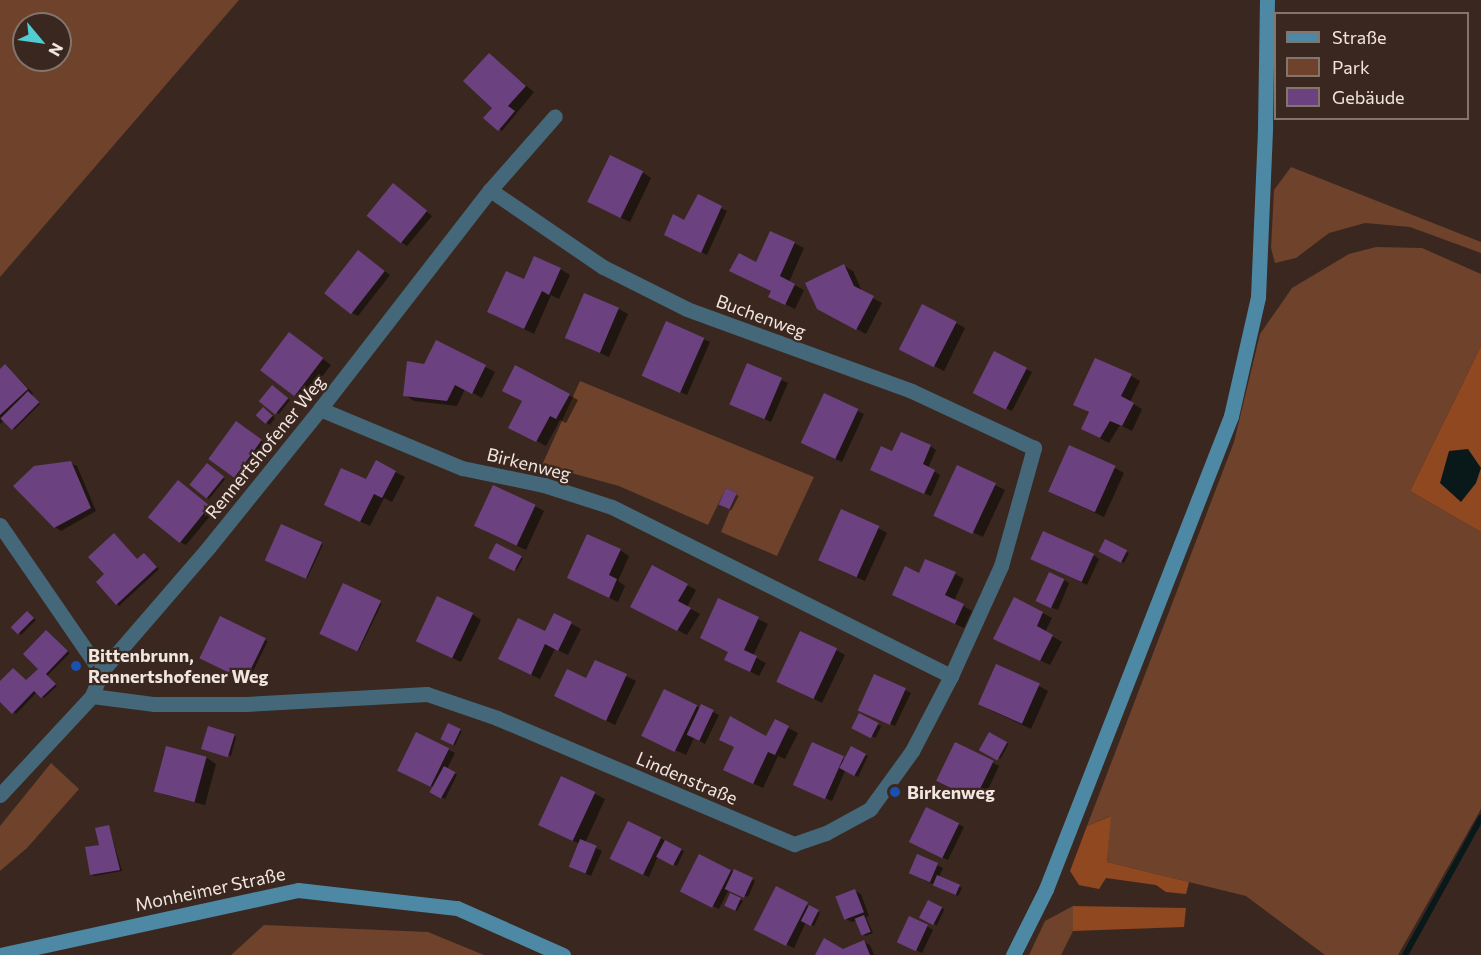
<!DOCTYPE html>
<html>
<head>
<meta charset="utf-8">
<style>
	body { margin:0 }
	#map { position:relative; width:1481px; height:955px; overflow:hidden; background:#3a2820; font-family:Commissioner,sans-serif }
	div>[style] { position:absolute }
	[style*='--x'] { left:calc(var(--x)*1px); top:calc(var(--y)*1px); width:calc(var(--w)*1px); rotate:calc(var(--a)*1deg) }
	.green>* { inset:0; background:#6e422b }
	.forest>* { inset:0; background:#8f4820 }
	.water>* { inset:0; background:#09191a }
	.shadow>* { inset:0; background:#0007; transform-origin:0 0 }
	.stream>* { height:6px; margin:-3px; padding:0 3px; transform-origin:3px; border-radius:3px; background:#09191a }
	.building>* { inset:0; background:#6c4180; transform-origin:0 0 }
	.minor>* { height:15px; margin:-7.5px; padding:0 7.5px; transform-origin:7.5px; border-radius:7.5px; background:#446879 }
	.secondary>* { height:15px; margin:-7.5px; padding:0 7.5px; transform-origin:7.5px; border-radius:7.5px; background:#4d89a4 }
	.dots>* { width:16px; height:16px; translate:-50% -50%; box-sizing:border-box; border:3px solid #3a2820; border-radius:50% }
	span { translate:-50% -50%; white-space:nowrap; text-align:center; line-height:1.15; -webkit-text-stroke:4.5px #3a2820; paint-order:stroke }
	.street-label { font-size:18px; color:#f1e5df }
	.poi-label { font-size:18px; color:#f1e5df; font-weight:700 }
	.left { translate:0 -50%; text-align:left }
	.legend { position:absolute; left:1274px; top:12px; width:195px; height:108px; box-sizing:border-box; background:#3a2820; border:2px solid #83746c; margin:0; padding:8px 10px; list-style:none; font-size:18px; color:#f1e5df }
	.legend li { display:flex; align-items:center; gap:12px; height:30px }
	.legend b { width:30px; border:2px solid #83746c }
	.north { position:absolute; left:12px; top:12px; width:60px; height:60px; box-sizing:border-box; background:#3a2820; border:2px solid #83746c; border-radius:50%; rotate:119deg; font-size:16px; font-weight:700; line-height:24px; text-align:center; color:#f1e5df }
	.north::after { content:''; display:block; margin:auto; width:21px; height:27px; background:#51ccd2; clip-path:polygon(50% 0,100% 100%,50% 72%,0 100%) }
</style>
</head>
<body>
<div id="map">
	<div class="green">
		<div style="clip-path:polygon(evenodd,0 0,239px 0,0 277px,0 0,24px 24px,60px 24px,60px 60px,24px 60px,24px 24px)"></div>
		<div style="clip-path:polygon(1291px 167px,1481px 242px,1481px 253px,1410px 227px,1365px 223px,1329px 233px,1296px 258px,1275px 263px,1271px 248px,1274px 190px)"></div>
		<div style="clip-path:polygon(1376px 247px,1422px 248px,1481px 274px,1481px 346px,1410px 491px,1481px 532px,1481px 809px,1398px 955px,1325px 955px,1246px 896px,1107px 862px,1110px 816px,1087px 826px,1234px 442px,1260px 334px,1292px 288px,1349px 254px)"></div>
		<div style="clip-path:polygon(580px 381px,814px 477px,777px 556px,721px 532px,737px 493px,726px 488px,708px 525px,619px 486px,542px 465px)"></div>
		<div style="clip-path:polygon(51px 763px,79px 789px,27px 848px,0 871px,0 826px)"></div>
		<div style="clip-path:polygon(1073px 906px,1073px 931px,1061px 955px,1029px 955px,1045px 921px)"></div>
		<div style="clip-path:polygon(264px 925px,428px 932px,484px 955px,231px 955px)"></div>
	</div>
	<div class="forest">
		<div style="clip-path:polygon(1481px 346px,1481px 532px,1410px 491px)"></div>
		<div style="clip-path:polygon(1111px 816px,1107px 862px,1189px 882px,1186px 894px,1166px 892px,1156px 885px,1106px 878px,1099px 889px,1079px 885px,1070px 871px,1087px 826px)"></div>
		<div style="clip-path:polygon(1073px 906px,1186px 908px,1184px 927px,1073px 931px)"></div>
	</div>
	<div class="water">
		<div style="clip-path:polygon(1468px 449px,1481px 468px,1476px 483px,1461px 502px,1440px 483px,1449px 451px)"></div>
	</div>
	<div class="shadow">
		<div style="clip-path:polygon(489px 55px,534px 92px,502px 131px,485px 118px,492px 110px)"></div>
		<div style="clip-path:polygon(642px 172px,651px 178px,630px 222px,598px 207px)"></div>
		<div style="clip-path:polygon(399px 188px,432px 216px,407px 246px,401px 242px)"></div>
		<div style="clip-path:polygon(698px 196px,727px 211px,707px 255px,672px 238px,685px 222px)"></div>
		<div style="clip-path:polygon(794px 243px,804px 248px,789px 282px,804px 290px,795px 309px,779px 301px,757px 264px)"></div>
		<div style="clip-path:polygon(365px 256px,390px 275px,358px 316px,352px 313px)"></div>
		<div style="clip-path:polygon(844px 266px,853px 271px,863px 293px,882px 303px,866px 334px,818px 308px)"></div>
		<div style="clip-path:polygon(560px 269px,570px 275px,559px 299px,551px 295px,534px 334px,488px 312px,524px 281px)"></div>
		<div style="clip-path:polygon(619px 309px,628px 314px,609px 357px,566px 338px)"></div>
		<div style="clip-path:polygon(667px 323px,710px 342px,687px 395px,650px 379px)"></div>
		<div style="clip-path:polygon(956px 323px,965px 328px,944px 371px,911px 354px)"></div>
		<div style="clip-path:polygon(290px 334px,331px 365px,303px 401px,293px 395px)"></div>
		<div style="clip-path:polygon(437px 342px,495px 372px,482px 398px,465px 389px,457px 406px,414px 401px,405px 395px)"></div>
		<div style="clip-path:polygon(748px 365px,788px 383px,771px 422px,737px 407px)"></div>
		<div style="clip-path:polygon(6px 366px,33px 393px,32px 395px,40px 404px,14px 430px,4px 420px,0 424px,0 371px)"></div>
		<div style="clip-path:polygon(1026px 369px,1032px 372px,1012px 411px,981px 396px)"></div>
		<div style="clip-path:polygon(1131px 376px,1140px 381px,1130px 402px,1142px 409px,1132px 431px,1120px 425px,1109px 443px,1092px 434px,1090px 413px,1075px 405px)"></div>
		<div style="clip-path:polygon(275px 389px,290px 400px,279px 414px,277px 413px)"></div>
		<div style="clip-path:polygon(569px 395px,578px 400px,566px 423px,560px 420px,546px 446px,520px 432px)"></div>
		<div style="clip-path:polygon(824px 395px,864px 414px,842px 462px,808px 446px)"></div>
		<div style="clip-path:polygon(265px 410px,275px 418px,270px 425px,267px 423px)"></div>
		<div style="clip-path:polygon(242px 426px,267px 445px,239px 480px,234px 476px)"></div>
		<div style="clip-path:polygon(930px 446px,936px 450px,928px 468px,940px 475px,931px 496px,878px 473px,893px 453px)"></div>
		<div style="clip-path:polygon(376px 462px,405px 477px,392px 502px,384px 498px,370px 526px,335px 510px,367px 481px)"></div>
		<div style="clip-path:polygon(70px 463px,77px 466px,96px 511px,61px 531px,55px 527px)"></div>
		<div style="clip-path:polygon(210px 466px,225px 479px,209px 499px,207px 498px)"></div>
		<div style="clip-path:polygon(958px 467px,1005px 490px,983px 537px,946px 520px)"></div>
		<div style="clip-path:polygon(1115px 468px,1124px 473px,1104px 517px,1058px 496px)"></div>
		<div style="clip-path:polygon(185px 486px,215px 510px,186px 545px,180px 542px)"></div>
		<div style="left:727px;top:490px;width:13px;height:16px;rotate:27deg"></div>
		<div style="clip-path:polygon(535px 506px,544px 511px,526px 550px,485px 531px)"></div>
		<div style="left:282px;top:526px;width:45px;height:37px;rotate:25deg"></div>
		<div style="clip-path:polygon(878px 528px,887px 533px,865px 581px,829px 565px)"></div>
		<div style="left:1106px;top:541px;width:26px;height:11px;rotate:28deg"></div>
		<div style="left:497px;top:545px;width:29px;height:13px;rotate:27deg"></div>
		<div style="clip-path:polygon(620px 550px,629px 556px,618px 581px,625px 586px,618px 602px,578px 583px)"></div>
		<div style="clip-path:polygon(1093px 555px,1099px 559px,1087px 585px,1038px 562px)"></div>
		<div style="clip-path:polygon(146px 556px,159px 569px,119px 606px,117px 604px,98px 582px)"></div>
		<div style="clip-path:polygon(955px 574px,964px 579px,954px 601px,972px 611px,964px 628px,903px 600px,920px 575px)"></div>
		<div style="clip-path:polygon(1064px 580px,1069px 583px,1058px 610px,1043px 604px)"></div>
		<div style="left:343px;top:585px;width:43px;height:53px;rotate:26deg"></div>
		<div style="clip-path:polygon(687px 585px,696px 590px,687px 607px,700px 614px,687px 635px,642px 611px)"></div>
		<div style="clip-path:polygon(719px 600px,768px 624px,753px 656px,766px 663px,759px 676px,736px 665px,730px 652px)"></div>
		<div style="clip-path:polygon(1043px 613px,1052px 618px,1045px 632px,1062px 642px,1050px 665px,1004px 644px)"></div>
		<div style="clip-path:polygon(30px 614px,36px 620px,21px 635px,13px 627px)"></div>
		<div style="clip-path:polygon(472px 614px,481px 620px,461px 662px,426px 646px)"></div>
		<div style="clip-path:polygon(555px 615px,581px 629px,568px 655px,555px 649px,540px 679px,509px 664px,546px 633px)"></div>
		<div style="left:220px;top:618px;width:53px;height:44px;rotate:26deg"></div>
		<div style="clip-path:polygon(47px 632px,70px 653px,47px 676px,57px 686px,44px 698px,37px 692px,16px 714px,0 700px,0 683px,26px 682px,40px 669px)"></div>
		<div style="clip-path:polygon(836px 650px,845px 655px,822px 703px,788px 686px)"></div>
		<div style="clip-path:polygon(596px 662px,636px 681px,615px 725px,565px 701px,587px 680px)"></div>
		<div style="clip-path:polygon(1039px 686px,1048px 691px,1031px 729px,988px 709px)"></div>
		<div style="clip-path:polygon(905px 690px,911px 693px,895px 726px,865px 712px)"></div>
		<div style="clip-path:polygon(696px 706px,700px 708px,701px 706px,719px 715px,705px 744px,694px 738px,686px 755px,653px 740px)"></div>
		<div style="left:859px;top:715px;width:25px;height:13px;rotate:27deg"></div>
		<div style="clip-path:polygon(775px 721px,798px 733px,785px 759px,778px 756px,763px 788px,734px 775px,767px 738px)"></div>
		<div style="left:449px;top:725px;width:14px;height:16px;rotate:25deg"></div>
		<div style="clip-path:polygon(417px 734px,455px 753px,447px 769px,457px 775px,445px 799px,433px 793px,435px 788px,405px 774px)"></div>
		<div style="left:990px;top:734px;width:21px;height:17px;rotate:28deg"></div>
		<div style="clip-path:polygon(234px 735px,236px 737px,231px 756px,206px 749px)"></div>
		<div style="clip-path:polygon(813px 744px,847px 760px,852px 748px,868px 756px,858px 777px,845px 771px,832px 801px,802px 788px)"></div>
		<div style="clip-path:polygon(956px 744px,999px 766px,982px 802px,944px 784px)"></div>
		<div style="clip-path:polygon(207px 758px,216px 764px,205px 805px,165px 795px,156px 790px)"></div>
		<div style="clip-path:polygon(562px 778px,605px 799px,585px 843px,602px 851px,591px 876px,576px 869px,580px 844px,550px 830px)"></div>
		<div style="clip-path:polygon(958px 824px,964px 827px,948px 860px,918px 846px)"></div>
		<div style="clip-path:polygon(109px 827px,122px 871px,94px 876px,91px 874px)"></div>
		<div style="clip-path:polygon(660px 838px,684px 851px,677px 866px,658px 856px,649px 877px,617px 862px)"></div>
		<div style="clip-path:polygon(699px 856px,755px 881px,748px 897px,729px 889px,719px 909px,688px 894px)"></div>
		<div style="clip-path:polygon(918px 856px,943px 868px,939px 877px,962px 888px,958px 896px,916px 876px)"></div>
		<div style="clip-path:polygon(776px 888px,820px 913px,814px 926px,806px 922px,794px 948px,763px 933px)"></div>
		<div style="clip-path:polygon(855px 891px,861px 894px,869px 916px,866px 917px,873px 933px,865px 936px,857px 920px,852px 922px,846px 919px)"></div>
		<div style="clip-path:polygon(731px 895px,743px 901px,737px 911px,725px 906px)"></div>
		<div style="left:929px;top:902px;width:17px;height:18px;rotate:25deg"></div>
		<div style="clip-path:polygon(927px 926px,933px 930px,922px 953px,905px 945px)"></div>
		<div style="clip-path:polygon(864px 942px,870px 945px,874px 955px,817px 955px,843px 950px)"></div>
	</div>
	<div class="stream">
		<div style="--x:1405;--y:955;--w:157;--a:-61"></div>
	</div>
	<div class="building">
		<div style="clip-path:polygon(489px 53px,526px 86px,508px 106px,515px 111px,498px 131px,483px 118px,492px 108px,463px 81px)"></div>
		<div style="left:610px;top:155px;width:37px;height:52px;rotate:26deg"></div>
		<div style="left:393px;top:183px;width:44px;height:42px;rotate:39deg"></div>
		<div style="clip-path:polygon(698px 194px,722px 206px,701px 253px,664px 235px,673px 214px,684px 220px)"></div>
		<div style="clip-path:polygon(770px 231px,795px 242px,780px 276px,795px 284px,785px 305px,768px 297px,771px 291px,729px 271px,739px 253px,756px 262px)"></div>
		<div style="left:358px;top:250px;width:34px;height:55px;rotate:38deg"></div>
		<div style="clip-path:polygon(534px 256px,561px 268px,549px 295px,542px 291px,524px 329px,487px 312px,506px 271px,524px 279px)"></div>
		<div style="clip-path:polygon(844px 264px,854px 286px,874px 296px,856px 330px,817px 309px,805px 283px)"></div>
		<div style="left:584px;top:293px;width:38px;height:49px;rotate:23deg"></div>
		<div style="left:922px;top:304px;width:39px;height:51px;rotate:27deg"></div>
		<div style="left:666px;top:321px;width:42px;height:60px;rotate:24deg"></div>
		<div style="left:289px;top:332px;width:43px;height:48px;rotate:37deg"></div>
		<div style="clip-path:polygon(436px 340px,486px 365px,472px 394px,455px 385px,447px 401px,403px 396px,407px 361px,424px 364px)"></div>
		<div style="left:994px;top:351px;width:37px;height:47px;rotate:27deg"></div>
		<div style="clip-path:polygon(1095px 358px,1132px 374px,1121px 396px,1134px 403px,1122px 426px,1110px 421px,1100px 438px,1081px 429px,1089px 412px,1073px 405px)"></div>
		<div style="left:747px;top:363px;width:38px;height:45px;rotate:23deg"></div>
		<div style="clip-path:polygon(5px 364px,28px 389px,0 415px,0 369px)"></div>
		<div style="clip-path:polygon(515px 365px,570px 394px,556px 419px,550px 416px,536px 442px,508px 428px,522px 401px,502px 391px)"></div>
		<div style="left:272px;top:385px;width:21px;height:21px;rotate:39deg"></div>
		<div style="left:28px;top:391px;width:16px;height:39px;rotate:45deg"></div>
		<div style="left:824px;top:393px;width:38px;height:55px;rotate:25deg"></div>
		<div style="left:263px;top:407px;width:13px;height:11px;rotate:42deg"></div>
		<div style="left:236px;top:421px;width:32px;height:47px;rotate:36deg"></div>
		<div style="clip-path:polygon(901px 432px,931px 445px,923px 464px,935px 470px,924px 494px,870px 470px,881px 446px,892px 451px)"></div>
		<div style="left:1069px;top:445px;width:51px;height:51px;rotate:24deg"></div>
		<div style="clip-path:polygon(376px 460px,396px 471px,382px 498px,374px 494px,360px 522px,324px 505px,341px 468px,366px 479px)"></div>
		<div style="clip-path:polygon(71px 461px,91px 508px,54px 528px,13px 486px,34px 466px)"></div>
		<div style="left:207px;top:463px;width:22px;height:28px;rotate:39deg"></div>
		<div style="left:957px;top:465px;width:43px;height:56px;rotate:25deg"></div>
		<div style="left:178px;top:480px;width:41px;height:48px;rotate:39deg"></div>
		<div style="left:493px;top:485px;width:47px;height:45px;rotate:25deg"></div>
		<div style="left:726px;top:488px;width:12px;height:18px;rotate:24deg"></div>
		<div style="left:841px;top:509px;width:42px;height:56px;rotate:24deg"></div>
		<div style="left:281px;top:524px;width:45px;height:40px;rotate:24deg"></div>
		<div style="left:1043px;top:531px;width:56px;height:31px;rotate:24deg"></div>
		<div style="clip-path:polygon(114px 533px,137px 559px,144px 553px,157px 567px,116px 605px,96px 582px,104px 574px,88px 557px)"></div>
		<div style="clip-path:polygon(587px 534px,621px 549px,609px 575px,617px 579px,609px 598px,567px 578px)"></div>
		<div style="left:1105px;top:539px;width:25px;height:14px;rotate:27deg"></div>
		<div style="left:496px;top:543px;width:29px;height:17px;rotate:27deg"></div>
		<div style="clip-path:polygon(925px 559px,956px 572px,945px 595px,964px 604px,955px 624px,892px 595px,905px 566px,919px 573px)"></div>
		<div style="clip-path:polygon(652px 565px,688px 584px,678px 601px,691px 608px,677px 631px,630px 607px)"></div>
		<div style="left:1049px;top:572px;width:17px;height:32px;rotate:25deg"></div>
		<div style="left:343px;top:583px;width:42px;height:56px;rotate:25deg"></div>
		<div style="left:437px;top:596px;width:40px;height:50px;rotate:25deg"></div>
		<div style="clip-path:polygon(1014px 597px,1043px 612px,1037px 626px,1053px 635px,1040px 661px,993px 639px)"></div>
		<div style="clip-path:polygon(718px 598px,759px 617px,744px 650px,757px 656px,750px 672px,724px 660px,728px 652px,700px 638px)"></div>
		<div style="left:27px;top:611px;width:10px;height:23px;rotate:45deg"></div>
		<div style="clip-path:polygon(554px 613px,572px 622px,558px 651px,545px 644px,531px 675px,498px 659px,518px 618px,545px 631px)"></div>
		<div style="left:220px;top:616px;width:51px;height:47px;rotate:26deg"></div>
		<div style="clip-path:polygon(46px 630px,68px 651px,46px 674px,56px 684px,41px 698px,34px 691px,12px 714px,0 702px,0 681px,13px 668px,26px 680px,38px 669px,23px 654px)"></div>
		<div style="left:800px;top:631px;width:41px;height:56px;rotate:25deg"></div>
		<div style="clip-path:polygon(595px 660px,627px 674px,606px 721px,554px 696px,567px 669px,586px 678px)"></div>
		<div style="left:996px;top:664px;width:48px;height:44px;rotate:24deg"></div>
		<div style="left:874px;top:674px;width:35px;height:40px;rotate:24deg"></div>
		<div style="left:664px;top:689px;width:37px;height:52px;rotate:26deg"></div>
		<div style="left:701px;top:704px;width:14px;height:34px;rotate:25deg"></div>
		<div style="left:859px;top:713px;width:22px;height:17px;rotate:27deg"></div>
		<div style="clip-path:polygon(730px 716px,766px 736px,775px 719px,789px 726px,775px 755px,768px 752px,753px 784px,723px 770px,734px 747px,719px 740px)"></div>
		<div style="left:448px;top:723px;width:14px;height:18px;rotate:25deg"></div>
		<div style="left:208px;top:726px;width:28px;height:24px;rotate:17deg"></div>
		<div style="left:416px;top:732px;width:37px;height:43px;rotate:26deg"></div>
		<div style="left:989px;top:732px;width:21px;height:21px;rotate:29deg"></div>
		<div style="left:812px;top:742px;width:35px;height:47px;rotate:24deg"></div>
		<div style="left:955px;top:742px;width:43px;height:43px;rotate:26deg"></div>
		<div style="left:166px;top:746px;width:42px;height:47px;rotate:15deg"></div>
		<div style="left:851px;top:746px;width:17px;height:25px;rotate:28deg"></div>
		<div style="left:444px;top:766px;width:13px;height:30px;rotate:29deg"></div>
		<div style="left:561px;top:776px;width:38px;height:54px;rotate:25deg"></div>
		<div style="left:926px;top:807px;width:37px;height:39px;rotate:26deg"></div>
		<div style="left:628px;top:821px;width:37px;height:42px;rotate:26deg"></div>
		<div style="clip-path:polygon(109px 825px,120px 870px,90px 875px,85px 847px,99px 845px,95px 828px)"></div>
		<div style="left:580px;top:839px;width:18px;height:30px;rotate:22deg"></div>
		<div style="left:665px;top:840px;width:19px;height:19px;rotate:28deg"></div>
		<div style="left:699px;top:854px;width:36px;height:42px;rotate:27deg"></div>
		<div style="left:917px;top:854px;width:23px;height:21px;rotate:23deg"></div>
		<div style="left:734px;top:869px;width:21px;height:22px;rotate:25deg"></div>
		<div style="left:937px;top:875px;width:25px;height:11px;rotate:23deg"></div>
		<div style="left:776px;top:886px;width:36px;height:49px;rotate:27deg"></div>
		<div style="left:855px;top:889px;width:25px;height:21px;rotate:69deg"></div>
		<div style="left:730px;top:893px;width:12px;height:14px;rotate:24deg"></div>
		<div style="left:928px;top:900px;width:16px;height:20px;rotate:27deg"></div>
		<div style="left:809px;top:905px;width:11px;height:18px;rotate:27deg"></div>
		<div style="left:864px;top:915px;width:18px;height:10px;rotate:68deg"></div>
		<div style="left:909px;top:916px;width:21px;height:29px;rotate:25deg"></div>
		<div style="clip-path:polygon(824px 938px,843px 949px,864px 940px,870px 955px,815px 955px)"></div>
	</div>
	<div class="minor">
		<div style="--x:320;--y:409;--w:154;--a:22.6"></div>
		<div style="--x:462;--y:468;--w:84;--a:11.7"></div>
		<div style="--x:544;--y:485;--w:71;--a:17.9"></div>
		<div style="--x:612;--y:507;--w:379;--a:26.5"></div>
		<div style="--x:0;--y:525;--w:178;--a:55.5"></div>
		<div style="--x:92;--y:696;--w:63;--a:7.4"></div>
		<div style="--x:154;--y:704;--w:92;--a:0"></div>
		<div style="--x:246;--y:704;--w:181;--a:-3.2"></div>
		<div style="--x:427;--y:694;--w:74;--a:18.9"></div>
		<div style="--x:497;--y:718;--w:323;--a:23"></div>
		<div style="--x:794;--y:844;--w:34;--a:-19"></div>
		<div style="--x:826;--y:833;--w:50;--a:-28.6"></div>
		<div style="--x:870;--y:809;--w:72;--a:-54.1"></div>
		<div style="--x:912;--y:751;--w:85;--a:-62.5"></div>
		<div style="--x:951;--y:676;--w:121;--a:-65.6"></div>
		<div style="--x:1001;--y:566;--w:123;--a:-74.4"></div>
		<div style="--x:1034;--y:448;--w:135;--a:-155"></div>
		<div style="--x:912;--y:391;--w:239;--a:-160"></div>
		<div style="--x:687;--y:309;--w:94;--a:-153.4"></div>
		<div style="--x:603;--y:267;--w:137;--a:-145.7"></div>
		<div style="--x:0;--y:795;--w:135;--a:-47.1"></div>
		<div style="--x:92;--y:696;--w:26;--a:-69"></div>
		<div style="--x:101;--y:672;--w:164;--a:-49.2"></div>
		<div style="--x:208;--y:548;--w:179;--a:-51.1"></div>
		<div style="--x:320;--y:409;--w:277;--a:-52.2"></div>
		<div style="--x:490;--y:190;--w:98;--a:-48.7"></div>
	</div>
	<div class="secondary">
		<div style="--x:0;--y:955;--w:305;--a:-12.3"></div>
		<div style="--x:298;--y:890;--w:160;--a:6.5"></div>
		<div style="--x:457;--y:908;--w:116;--a:23.9"></div>
		<div style="--x:1013;--y:955;--w:74;--a:-63.4"></div>
		<div style="--x:1046;--y:889;--w:508;--a:-68.64"></div>
		<div style="--x:1231;--y:416;--w:122;--a:-77.2"></div>
		<div style="--x:1258;--y:297;--w:170;--a:-87.6"></div>
		<div style="--x:1265;--y:127;--w:127;--a:-89.1"></div>
	</div>
	<div class="dots">
		<div style="left:76px;top:666px;background:#1a4fb4"></div>
		<div style="left:895px;top:792px;background:#1a4fb4"></div>
	</div>
	<div class="street-label">
		<span style="left:761px;top:316px;rotate:20deg">Buchenweg</span>
		<span style="left:265px;top:447px;rotate:-51deg">Rennertshofener Weg</span>
		<span style="left:529px;top:464px;rotate:14deg">Birkenweg</span>
		<span style="left:687px;top:778px;rotate:23deg">Lindenstraße</span>
		<span style="left:210px;top:889px;rotate:-12deg">Monheimer Straße</span>
	</div>
	<div class="poi-label">
		<span class="left" style="left:88px;top:666px">Bittenbrunn,<br>Rennertshofener Weg</span>
		<span class="left" style="left:907px;top:792px">Birkenweg</span>
	</div>
	<ul class="legend">
	<li><b style="height:8px;background:#4d89a4"></b>Straße</li>
	<li><b style="height:16px;background:#6e422b"></b>Park</li>
	<li><b style="height:16px;background:#6c4180"></b>Gebäude</li>
	</ul>
	<div class="north">N</div>
</div>
</body>
</html>
